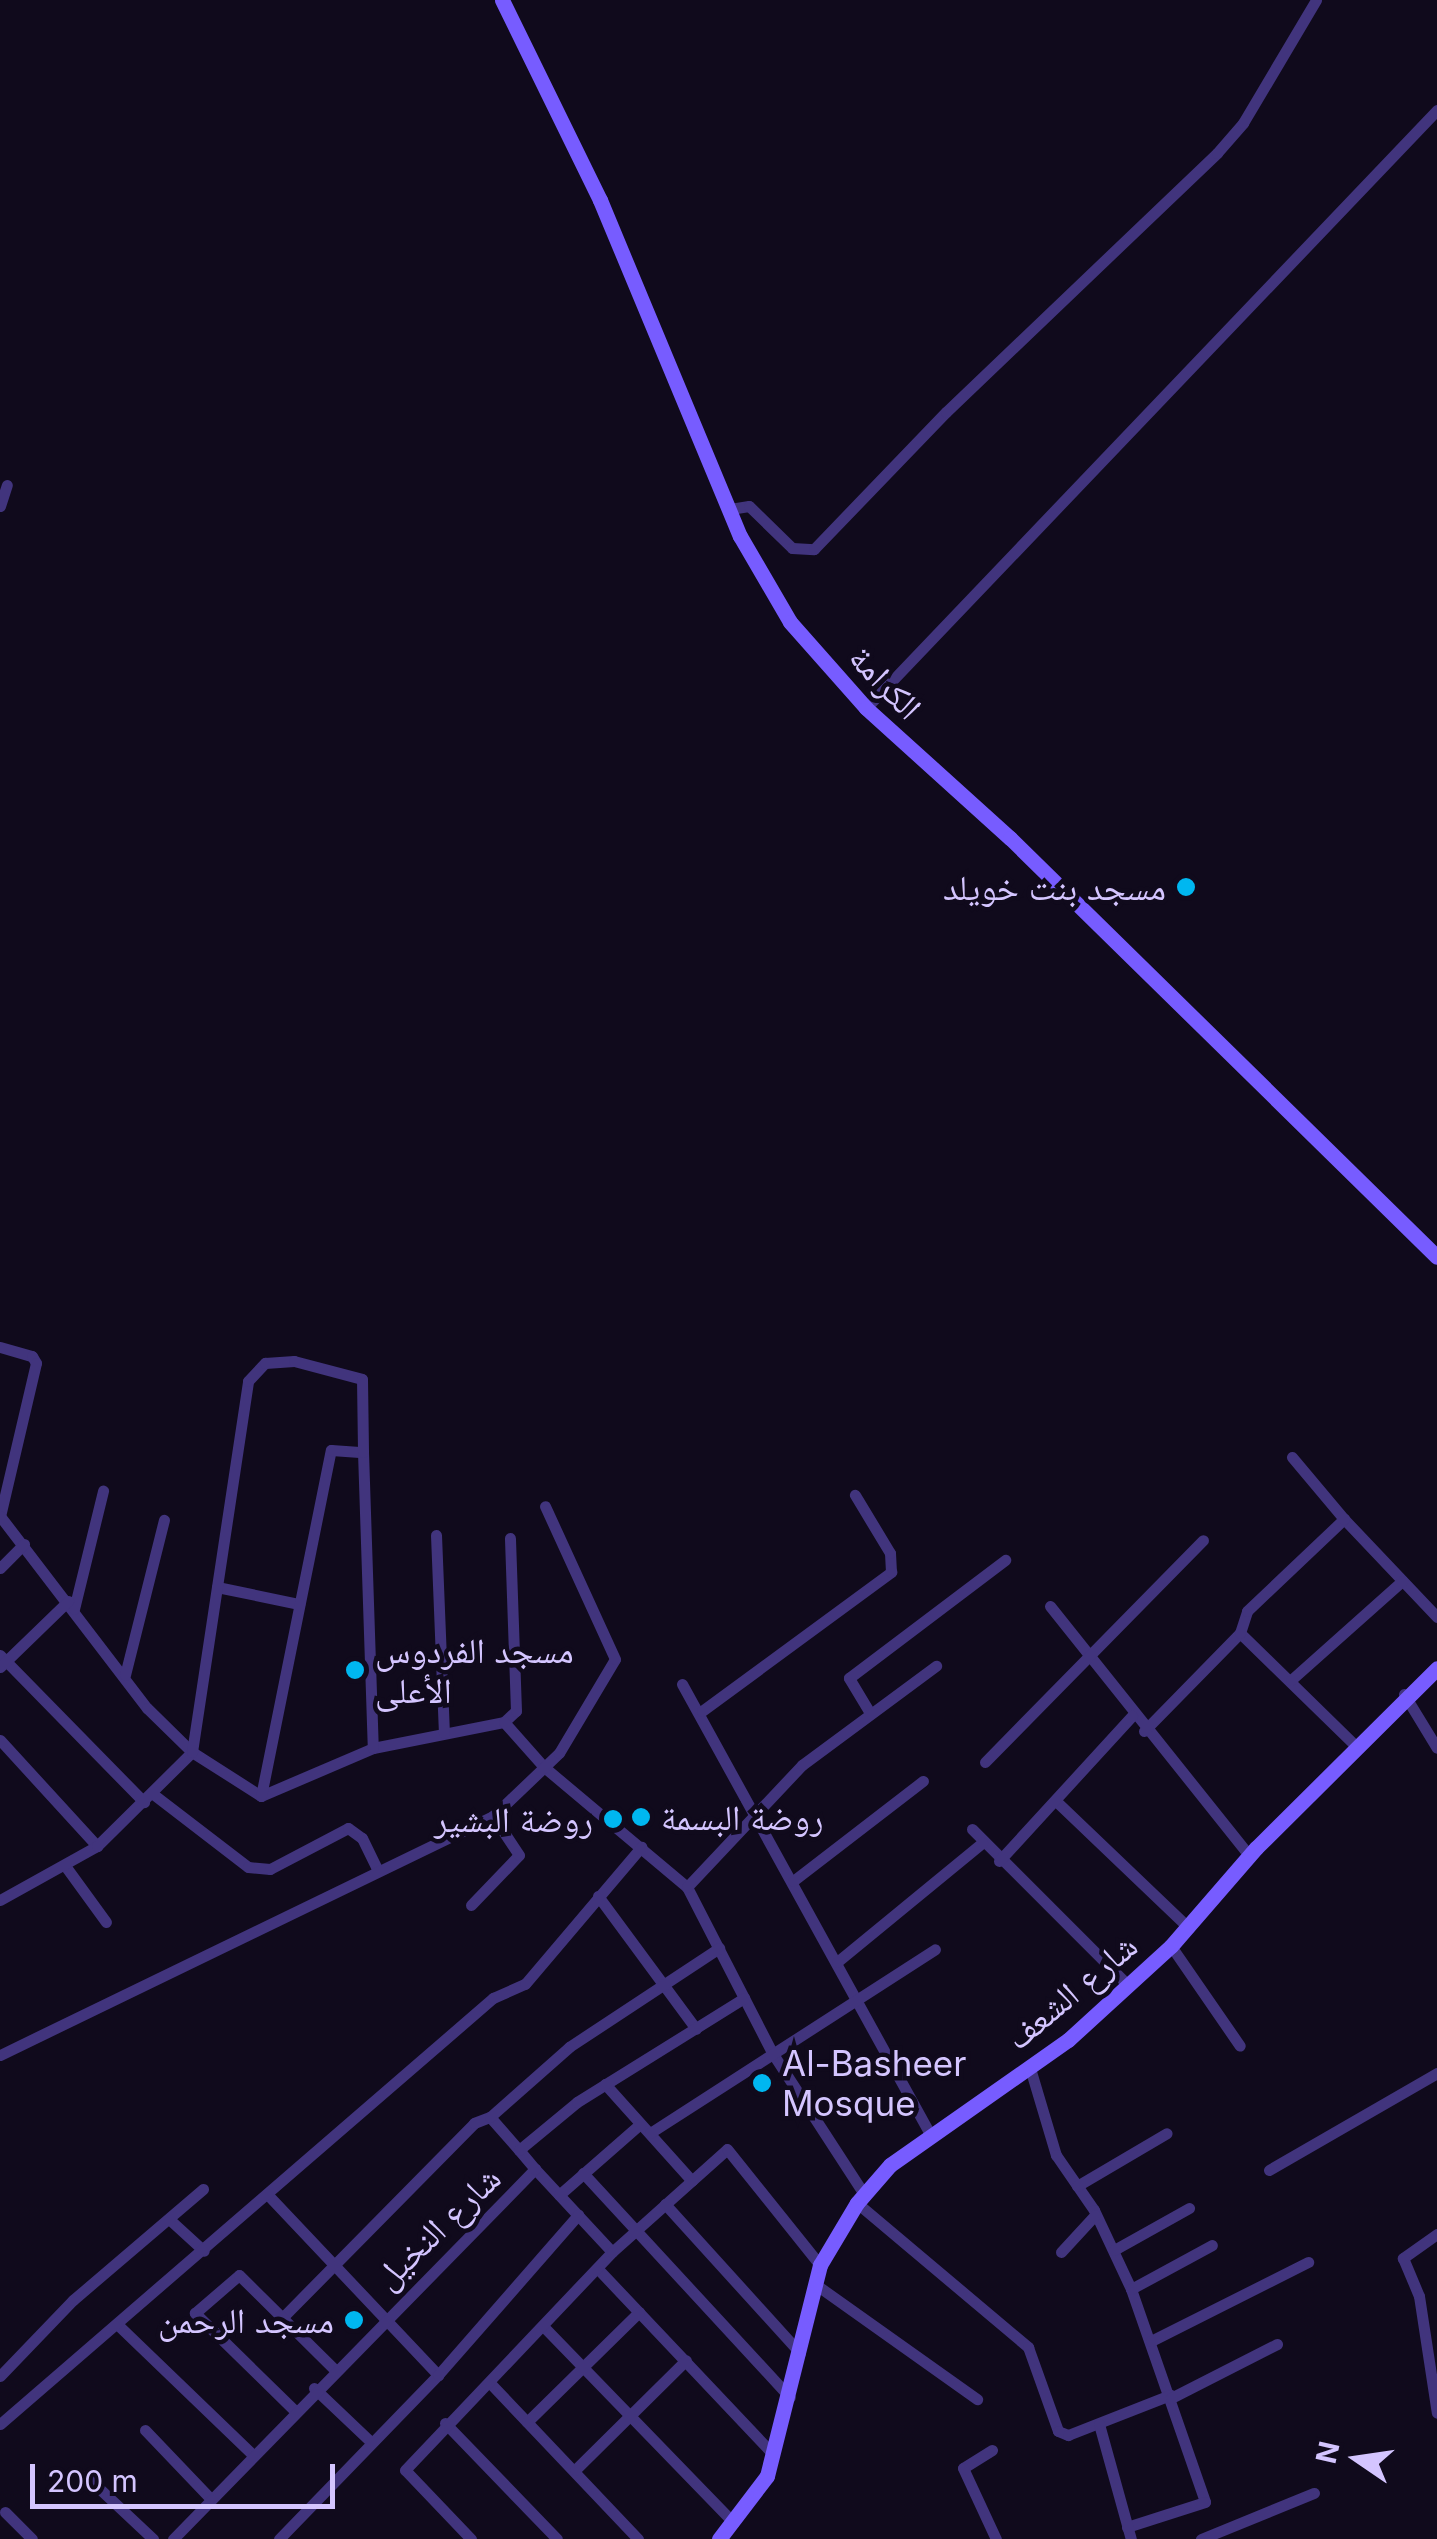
<!DOCTYPE html>
<html>
<head>
<meta charset="utf-8">
<style>
	body { margin:0 }
	#map { position:relative; width:1437px; height:2539px; overflow:hidden; background:#100a1c; font-family:Inter,"Noto Naskh Arabic",sans-serif }
	div>[style] { position:absolute }
	[style*='--x'] { left:calc(var(--x)*1px); top:calc(var(--y)*1px); width:calc(var(--w)*1px); rotate:calc(var(--a)*1deg) }
	.street>* { height:11px; margin:-5.5px; padding:0 5.5px; transform-origin:5.5px; border-radius:5.5px; background:#41347d }
	.secondary>* { height:15px; margin:-7.5px; padding:0 7.5px; transform-origin:7.5px; border-radius:7.5px; background:#775cff }
	.dots>* { width:28px; height:28px; translate:-50% -50%; box-sizing:border-box; border:5px solid #100a1c; border-radius:50% }
	span { translate:-50% -50%; white-space:nowrap; text-align:center; line-height:1.15; -webkit-text-stroke:9px #100a1c; paint-order:stroke }
	.street-label { font-size:35px; color:#d4c5ff }
	.poi-label { font-size:35px; color:#d4c5ff }
	.right { translate:-100% -50%; text-align:right }
	.left { translate:0 -50%; text-align:left }
	.north { position:absolute; left:1307px; top:2409px; width:100px; height:100px; -webkit-text-stroke:8px #100a1c; paint-order:stroke; rotate:283deg; font-size:28px; font-weight:700; line-height:40px; text-align:center; color:#d4c5ff }
	.north::after { content:''; display:block; margin:auto; width:35px; height:45px; background:#d4c5ff; clip-path:polygon(50% 0,100% 100%,50% 72%,0 100%) }
	.scale { position:absolute; left:30px; top:2464px; width:305px; height:45px; box-sizing:border-box; border:5px solid #d4c5ff; border-top:0; padding-left:12px; font-size:30px; line-height:35px; white-space:nowrap; color:#d4c5ff; -webkit-text-stroke:8px #100a1c; paint-order:stroke }
</style>
</head>
<body>
<div id="map">
	<div class="street">
		<div style="--x:0;--y:506;--w:22;--a:-72"></div>
		<div style="--x:730;--y:509;--w:19;--a:-9"></div>
		<div style="--x:749;--y:506;--w:60;--a:44.3"></div>
		<div style="--x:792;--y:548;--w:22;--a:3"></div>
		<div style="--x:814;--y:549;--w:190;--a:-46.1"></div>
		<div style="--x:946;--y:412;--w:375;--a:-43.7"></div>
		<div style="--x:1217;--y:153;--w:40;--a:-49"></div>
		<div style="--x:1243;--y:123;--w:143;--a:-59.3"></div>
		<div style="--x:866;--y:708;--w:827;--a:-46.32"></div>
		<div style="--x:0;--y:1347;--w:33;--a:16"></div>
		<div style="--x:32;--y:1356;--w:8;--a:60"></div>
		<div style="--x:36;--y:1363;--w:157;--a:103.2"></div>
		<div style="--x:0;--y:1516;--w:242;--a:52.6"></div>
		<div style="--x:147;--y:1708;--w:63;--a:44.4"></div>
		<div style="--x:192;--y:1752;--w:82;--a:32.5"></div>
		<div style="--x:261;--y:1796;--w:122;--a:-23.2"></div>
		<div style="--x:373;--y:1748;--w:134;--a:-11.2"></div>
		<div style="--x:504;--y:1722;--w:16;--a:-43"></div>
		<div style="--x:516;--y:1711;--w:173;--a:-92"></div>
		<div style="--x:1344;--y:1519;--w:135;--a:46.5"></div>
		<div style="--x:436;--y:1535;--w:198;--a:87.7"></div>
		<div style="--x:0;--y:1568;--w:34;--a:-45"></div>
		<div style="--x:217;--y:1587;--w:84;--a:11.7"></div>
		<div style="--x:1050;--y:1606;--w:319;--a:51.4"></div>
		<div style="--x:74;--y:1609;--w:122;--a:-76.2"></div>
		<div style="--x:1240;--y:1633;--w:163;--a:44.3"></div>
		<div style="--x:0;--y:1655;--w:206;--a:45.6"></div>
		<div style="--x:0;--y:1667;--w:95;--a:-44.1"></div>
		<div style="--x:125;--y:1675;--w:160;--a:-75.9"></div>
		<div style="--x:1291;--y:1680;--w:149;--a:-41.7"></div>
		<div style="--x:682;--y:1684;--w:514;--a:61.14"></div>
		<div style="--x:1404;--y:1694;--w:63;--a:58.6"></div>
		<div style="--x:702;--y:1711;--w:235;--a:-36.3"></div>
		<div style="--x:891;--y:1572;--w:19;--a:-93"></div>
		<div style="--x:890;--y:1553;--w:68;--a:-121.1"></div>
		<div style="--x:870;--y:1713;--w:41;--a:-121"></div>
		<div style="--x:849;--y:1678;--w:196;--a:-37.1"></div>
		<div style="--x:504;--y:1722;--w:60;--a:48.4"></div>
		<div style="--x:544;--y:1767;--w:187;--a:40"></div>
		<div style="--x:687;--y:1887;--w:188;--a:62.8"></div>
		<div style="--x:773;--y:2054;--w:167;--a:57"></div>
		<div style="--x:1144;--y:1731;--w:137;--a:-45.6"></div>
		<div style="--x:1240;--y:1633;--w:23;--a:-72"></div>
		<div style="--x:1247;--y:1611;--w:134;--a:-43.5"></div>
		<div style="--x:1344;--y:1519;--w:81;--a:-130"></div>
		<div style="--x:0;--y:1740;--w:144;--a:47.5"></div>
		<div style="--x:985;--y:1762;--w:311;--a:-45.5"></div>
		<div style="--x:153;--y:1794;--w:120;--a:37.5"></div>
		<div style="--x:248;--y:1867;--w:22;--a:5"></div>
		<div style="--x:270;--y:1869;--w:88;--a:-27.7"></div>
		<div style="--x:348;--y:1828;--w:17;--a:36"></div>
		<div style="--x:362;--y:1838;--w:34;--a:64"></div>
		<div style="--x:261;--y:1796;--w:353;--a:-78.6"></div>
		<div style="--x:331;--y:1450;--w:32;--a:4"></div>
		<div style="--x:363;--y:1452;--w:296;--a:88.1"></div>
		<div style="--x:1058;--y:1803;--w:181;--a:43.7"></div>
		<div style="--x:972;--y:1829;--w:221;--a:45"></div>
		<div style="--x:999;--y:1861;--w:197;--a:-47.5"></div>
		<div style="--x:66;--y:1867;--w:68;--a:54"></div>
		<div style="--x:793;--y:1881;--w:164;--a:-37.6"></div>
		<div style="--x:687;--y:1887;--w:168;--a:-46.7"></div>
		<div style="--x:802;--y:1765;--w:167;--a:-36.5"></div>
		<div style="--x:598;--y:1896;--w:165;--a:53.6"></div>
		<div style="--x:0;--y:1900;--w:111;--a:-29.1"></div>
		<div style="--x:97;--y:1846;--w:134;--a:-44.7"></div>
		<div style="--x:192;--y:1752;--w:375;--a:-81.4"></div>
		<div style="--x:248;--y:1381;--w:25;--a:-47"></div>
		<div style="--x:265;--y:1363;--w:29;--a:-4"></div>
		<div style="--x:294;--y:1361;--w:70;--a:14.8"></div>
		<div style="--x:362;--y:1379;--w:73;--a:89.2"></div>
		<div style="--x:471;--y:1905;--w:69;--a:-46.2"></div>
		<div style="--x:519;--y:1855;--w:47;--a:-123.7"></div>
		<div style="--x:1171;--y:1946;--w:121;--a:55.4"></div>
		<div style="--x:837;--y:1962;--w:188;--a:-39.4"></div>
		<div style="--x:0;--y:2055;--w:548;--a:-25.86"></div>
		<div style="--x:493;--y:1816;--w:91;--a:-43.7"></div>
		<div style="--x:559;--y:1753;--w:109;--a:-59.2"></div>
		<div style="--x:615;--y:1659;--w:168;--a:-114.6"></div>
		<div style="--x:1030;--y:2068;--w:91;--a:73.4"></div>
		<div style="--x:1056;--y:2155;--w:67;--a:55.4"></div>
		<div style="--x:1094;--y:2210;--w:87;--a:64.9"></div>
		<div style="--x:1131;--y:2289;--w:225;--a:70.8"></div>
		<div style="--x:1205;--y:2502;--w:82;--a:162.2"></div>
		<div style="--x:605;--y:2084;--w:130;--a:48.1"></div>
		<div style="--x:490;--y:2117;--w:44;--a:48.7"></div>
		<div style="--x:650;--y:2133;--w:339;--a:-32.8"></div>
		<div style="--x:535;--y:2169;--w:113;--a:47.1"></div>
		<div style="--x:1269;--y:2170;--w:194;--a:-30"></div>
		<div style="--x:583;--y:2173;--w:305;--a:47.3"></div>
		<div style="--x:1077;--y:2186;--w:104;--a:-30.5"></div>
		<div style="--x:268;--y:2195;--w:248;--a:46.6"></div>
		<div style="--x:559;--y:2195;--w:108;--a:-41.2"></div>
		<div style="--x:857;--y:2203;--w:224;--a:40.1"></div>
		<div style="--x:1028;--y:2347;--w:89;--a:70.3"></div>
		<div style="--x:1058;--y:2431;--w:11;--a:22"></div>
		<div style="--x:1068;--y:2435;--w:110;--a:-21.4"></div>
		<div style="--x:665;--y:2204;--w:201;--a:47.8"></div>
		<div style="--x:169;--y:2219;--w:47;--a:42.4"></div>
		<div style="--x:1437;--y:2234;--w:42;--a:144.8"></div>
		<div style="--x:1403;--y:2258;--w:41;--a:67.2"></div>
		<div style="--x:1419;--y:2296;--w:118;--a:81.3"></div>
		<div style="--x:1114;--y:2250;--w:86;--a:-29.2"></div>
		<div style="--x:1061;--y:2252;--w:50;--a:-47.4"></div>
		<div style="--x:598;--y:2269;--w:255;--a:46.6"></div>
		<div style="--x:815;--y:2284;--w:199;--a:35.4"></div>
		<div style="--x:1131;--y:2289;--w:92;--a:-28.5"></div>
		<div style="--x:283;--y:2317;--w:272;--a:-45.4"></div>
		<div style="--x:474;--y:2123;--w:17;--a:-21"></div>
		<div style="--x:490;--y:2117;--w:106;--a:-41.5"></div>
		<div style="--x:569;--y:2047;--w:180;--a:-33.4"></div>
		<div style="--x:119;--y:2326;--w:185;--a:43.9"></div>
		<div style="--x:543;--y:2326;--w:274;--a:45.9"></div>
		<div style="--x:1151;--y:2341;--w:176;--a:-26.7"></div>
		<div style="--x:0;--y:2376;--w:105;--a:-46.2"></div>
		<div style="--x:73;--y:2300;--w:171;--a:-40.5"></div>
		<div style="--x:490;--y:2383;--w:215;--a:46.5"></div>
		<div style="--x:314;--y:2388;--w:79;--a:43.5"></div>
		<div style="--x:1171;--y:2398;--w:119;--a:-27"></div>
		<div style="--x:294;--y:2410;--w:139;--a:-135.6"></div>
		<div style="--x:195;--y:2313;--w:58;--a:-40.8"></div>
		<div style="--x:239;--y:2275;--w:134;--a:44.7"></div>
		<div style="--x:527;--y:2422;--w:157;--a:-44.5"></div>
		<div style="--x:445;--y:2423;--w:161;--a:46"></div>
		<div style="--x:0;--y:2424;--w:652;--a:-40.83"></div>
		<div style="--x:493;--y:1998;--w:35;--a:-24"></div>
		<div style="--x:525;--y:1984;--w:180;--a:-49.7"></div>
		<div style="--x:1099;--y:2424;--w:119;--a:74.5"></div>
		<div style="--x:145;--y:2430;--w:95;--a:46.3"></div>
		<div style="--x:992;--y:2450;--w:34;--a:148"></div>
		<div style="--x:963;--y:2468;--w:78;--a:65.1"></div>
		<div style="--x:575;--y:2470;--w:156;--a:-44.7"></div>
		<div style="--x:86;--y:2476;--w:92;--a:43.2"></div>
		<div style="--x:5;--y:2512;--w:38;--a:45"></div>
		<div style="--x:173;--y:2539;--w:518;--a:-45.63"></div>
		<div style="--x:535;--y:2169;--w:25;--a:-130"></div>
		<div style="--x:519;--y:2150;--w:75;--a:-39.6"></div>
		<div style="--x:577;--y:2102;--w:197;--a:-31.9"></div>
		<div style="--x:279;--y:2539;--w:228;--a:-45.9"></div>
		<div style="--x:438;--y:2375;--w:213;--a:-48.8"></div>
		<div style="--x:471;--y:2539;--w:95;--a:-133.7"></div>
		<div style="--x:405;--y:2470;--w:301;--a:-46.5"></div>
		<div style="--x:612;--y:2252;--w:154;--a:-41.8"></div>
		<div style="--x:727;--y:2149;--w:149;--a:51.3"></div>
		<div style="--x:1201;--y:2539;--w:122;--a:-22.2"></div>
	</div>
	<div class="secondary">
		<div style="--x:502;--y:0;--w:223;--a:63.9"></div>
		<div style="--x:600;--y:200;--w:364;--a:67.4"></div>
		<div style="--x:740;--y:536;--w:99;--a:59.8"></div>
		<div style="--x:790;--y:622;--w:115;--a:48.5"></div>
		<div style="--x:866;--y:708;--w:194;--a:42.1"></div>
		<div style="--x:1010;--y:838;--w:598;--a:44.46"></div>
		<div style="--x:719;--y:2539;--w:79;--a:-52.7"></div>
		<div style="--x:767;--y:2476;--w:218;--a:-75.9"></div>
		<div style="--x:820;--y:2265;--w:72;--a:-59.2"></div>
		<div style="--x:857;--y:2203;--w:50;--a:-49"></div>
		<div style="--x:890;--y:2165;--w:218;--a:-35.1"></div>
		<div style="--x:1068;--y:2040;--w:139;--a:-42.4"></div>
		<div style="--x:1171;--y:1946;--w:130;--a:-49.1"></div>
		<div style="--x:1256;--y:1848;--w:255;--a:-44.8"></div>
	</div>
	<div class="dots">
		<div style="left:1186px;top:887px;background:#00b7f0"></div>
		<div style="left:355px;top:1670px;background:#00b7f0"></div>
		<div style="left:641px;top:1817px;background:#00b7f0"></div>
		<div style="left:613px;top:1819px;background:#00b7f0"></div>
		<div style="left:762px;top:2083px;background:#00b7f0"></div>
		<div style="left:354px;top:2320px;background:#00b7f0"></div>
	</div>
	<div class="street-label">
		<span style="left:886px;top:682px;rotate:46deg">الكرامة</span>
		<span style="left:1071px;top:1991px;rotate:-40deg">شارع الشعف</span>
		<span style="left:437px;top:2227px;rotate:-44deg">شارع النخيل</span>
	</div>
	<div class="poi-label">
		<span class="right" style="left:1166px;top:887px">مسجد بنت خويلد</span>
		<span class="left" style="left:375px;top:1670px">مسجد الفردوس<br>الأعلى</span>
		<span class="left" style="left:661px;top:1817px">روضة البسمة</span>
		<span class="right" style="left:593px;top:1819px">روضة البشير</span>
		<span class="left" style="left:782px;top:2083px">Al-Basheer<br>Mosque</span>
		<span class="right" style="left:334px;top:2320px">مسجد الرحمن</span>
	</div>
	<div class="north">N</div>
	<div class="scale">200 m</div>
</div>
</body>
</html>
